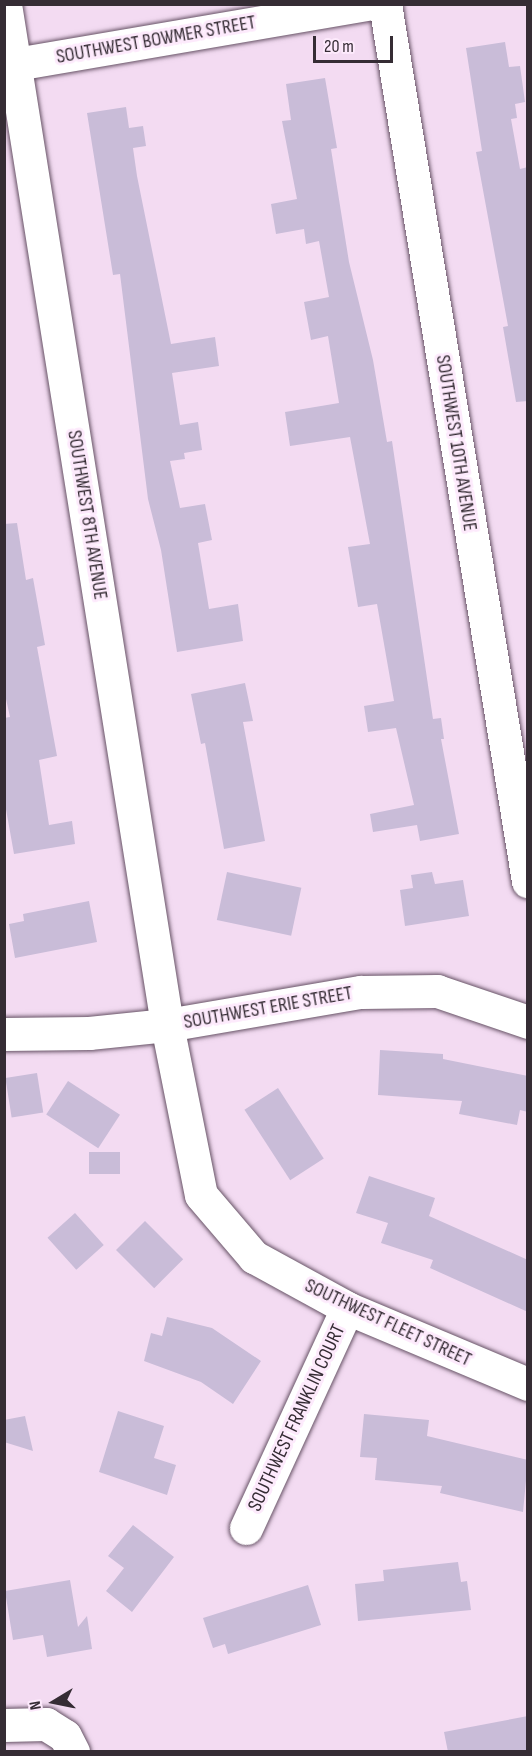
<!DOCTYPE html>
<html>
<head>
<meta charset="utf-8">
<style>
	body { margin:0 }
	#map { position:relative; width:532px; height:1756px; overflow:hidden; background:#f3dbf2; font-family:"Sofia Sans Condensed",sans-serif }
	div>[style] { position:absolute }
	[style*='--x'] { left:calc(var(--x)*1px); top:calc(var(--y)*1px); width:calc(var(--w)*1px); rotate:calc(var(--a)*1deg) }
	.building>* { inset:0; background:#c9bcd8; transform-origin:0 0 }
	.roads { filter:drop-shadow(0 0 2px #675366) drop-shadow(0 0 2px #675366) }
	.minor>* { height:33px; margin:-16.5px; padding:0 16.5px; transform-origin:16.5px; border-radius:16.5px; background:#fff }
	span { translate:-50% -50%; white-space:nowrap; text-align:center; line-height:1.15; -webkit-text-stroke:6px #fdeafc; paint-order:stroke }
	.street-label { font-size:20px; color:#352c34 }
	.frame { position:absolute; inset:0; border:6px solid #352c34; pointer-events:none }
	.north { position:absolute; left:24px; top:1672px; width:60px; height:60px; -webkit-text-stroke:4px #fdeafc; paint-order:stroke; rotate:260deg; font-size:16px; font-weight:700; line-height:24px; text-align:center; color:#352c34 }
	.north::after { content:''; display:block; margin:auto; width:21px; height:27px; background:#352c34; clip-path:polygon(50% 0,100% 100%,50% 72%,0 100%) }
	.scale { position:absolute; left:313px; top:36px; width:80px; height:27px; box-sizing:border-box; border:3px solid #352c34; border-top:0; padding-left:8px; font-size:18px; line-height:21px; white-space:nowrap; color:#352c34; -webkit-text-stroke:4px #fdeafc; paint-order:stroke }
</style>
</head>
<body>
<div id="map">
	<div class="building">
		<div style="clip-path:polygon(505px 42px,509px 67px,520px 66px,525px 102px,515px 104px,517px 118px,511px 119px,520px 169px,528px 167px,528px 401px,516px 402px,503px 327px,508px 326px,476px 152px,482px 151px,466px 48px)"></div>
		<div style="clip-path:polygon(325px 78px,337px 148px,331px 149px,349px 262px,373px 360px,387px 442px,392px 441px,433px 719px,441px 718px,444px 739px,441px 739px,459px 834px,420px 841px,417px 825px,373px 832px,370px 814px,414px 805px,396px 728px,368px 732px,364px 706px,394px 701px,377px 604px,358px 607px,348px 547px,370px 544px,350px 437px,290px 446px,285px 412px,339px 403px,328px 336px,311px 340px,304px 302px,329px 297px,319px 241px,306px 244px,304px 229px,276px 234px,271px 204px,297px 199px,282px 121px,291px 120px,286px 84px)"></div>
		<div style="clip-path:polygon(126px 107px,129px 128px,143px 126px,146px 146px,133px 148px,137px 176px,171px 344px,215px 337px,219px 366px,172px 373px,180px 425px,198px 422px,202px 450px,184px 453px,185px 459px,170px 461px,180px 508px,205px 504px,212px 540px,198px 543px,209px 609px,238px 604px,243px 641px,177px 652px,161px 550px,148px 499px,120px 274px,113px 275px,87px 113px)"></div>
		<div style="clip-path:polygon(17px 523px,26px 580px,33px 578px,45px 645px,37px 647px,57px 756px,39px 760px,49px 825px,72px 821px,75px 844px,14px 854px,4px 798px,4px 718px,10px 717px,4px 690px,4px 524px)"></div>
		<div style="clip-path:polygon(245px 683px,253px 721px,243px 722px,265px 841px,224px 849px,205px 743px,201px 744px,191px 694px)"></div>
		<div style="left:227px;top:872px;width:76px;height:49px;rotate:12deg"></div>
		<div style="clip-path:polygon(432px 872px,435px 884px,463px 880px,469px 916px,405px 926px,400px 890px,413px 888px,411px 875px)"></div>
		<div style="clip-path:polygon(89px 901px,97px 942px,15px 958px,9px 924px,24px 921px,23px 914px)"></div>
		<div style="clip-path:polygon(380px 1050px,443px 1054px,443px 1059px,528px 1076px,528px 1112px,520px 1110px,517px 1125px,459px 1114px,462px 1101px,378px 1095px)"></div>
		<div style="left:37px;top:1073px;width:40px;height:32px;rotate:81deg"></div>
		<div style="left:68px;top:1081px;width:62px;height:40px;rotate:33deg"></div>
		<div style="left:278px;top:1088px;width:84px;height:40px;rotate:57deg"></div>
		<div style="left:89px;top:1152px;width:31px;height:22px"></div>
		<div style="clip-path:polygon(369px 1176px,435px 1198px,429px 1216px,528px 1260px,528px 1312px,430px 1268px,433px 1260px,381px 1243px,388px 1223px,356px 1213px)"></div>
		<div style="left:75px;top:1213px;width:43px;height:37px;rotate:48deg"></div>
		<div style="left:145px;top:1221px;width:54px;height:41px;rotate:45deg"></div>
		<div style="clip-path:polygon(167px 1317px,212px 1328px,261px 1361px,233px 1404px,201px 1382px,144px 1361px,151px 1333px,162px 1336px)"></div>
		<div style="clip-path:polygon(118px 1411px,164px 1426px,154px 1458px,176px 1465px,167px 1495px,99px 1472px)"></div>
		<div style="clip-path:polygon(364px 1414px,429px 1420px,427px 1436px,528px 1460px,523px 1512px,440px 1493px,442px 1486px,375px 1480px,377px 1458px,360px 1457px)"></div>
		<div style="clip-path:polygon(25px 1416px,33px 1451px,4px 1442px,4px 1420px)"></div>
		<div style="clip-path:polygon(133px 1525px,174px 1557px,132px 1612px,106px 1591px,124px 1568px,108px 1556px)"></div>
		<div style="clip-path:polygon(458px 1562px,461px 1582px,467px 1581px,471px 1610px,358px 1621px,355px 1584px,384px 1581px,383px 1570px)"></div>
		<div style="clip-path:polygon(70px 1580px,78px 1627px,87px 1616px,92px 1649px,47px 1657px,43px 1635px,13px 1640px,5px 1591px)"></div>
		<div style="clip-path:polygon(308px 1585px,321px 1625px,228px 1654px,225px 1644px,213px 1648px,203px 1618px)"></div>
		<div style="clip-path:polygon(528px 1716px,528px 1752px,448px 1752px,444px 1732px)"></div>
	</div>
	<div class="roads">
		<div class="minor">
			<div style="--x:5;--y:4;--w:1034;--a:80.98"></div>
			<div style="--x:167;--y:1025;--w:173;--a:78.7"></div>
			<div style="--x:201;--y:1195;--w:82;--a:49.5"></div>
			<div style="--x:254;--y:1257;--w:106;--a:28.7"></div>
			<div style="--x:347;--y:1308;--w:196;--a:22.8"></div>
			<div style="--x:385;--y:4;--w:889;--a:80.74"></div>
			<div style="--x:16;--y:64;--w:357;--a:-9.7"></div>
			<div style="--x:4;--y:1034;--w:85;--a:-0.7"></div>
			<div style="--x:89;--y:1033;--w:78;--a:-5.9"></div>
			<div style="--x:167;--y:1025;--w:197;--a:-9.7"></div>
			<div style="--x:361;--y:992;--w:76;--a:-0.8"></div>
			<div style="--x:437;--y:991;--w:96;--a:18.8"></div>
			<div style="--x:246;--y:1528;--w:242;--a:-65.3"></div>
			<div style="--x:4;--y:1725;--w:42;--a:-1.4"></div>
			<div style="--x:46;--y:1724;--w:22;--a:32"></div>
			<div style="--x:65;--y:1736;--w:18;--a:63"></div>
		</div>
	</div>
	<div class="street-label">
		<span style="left:156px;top:40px;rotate:-10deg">SOUTHWEST BOWMER STREET</span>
		<span style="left:456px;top:443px;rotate:81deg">SOUTHWEST 10TH AVENUE</span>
		<span style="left:87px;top:515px;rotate:81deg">SOUTHWEST 8TH AVENUE</span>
		<span style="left:268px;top:1008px;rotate:-10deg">SOUTHWEST ERIE STREET</span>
		<span style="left:388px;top:1323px;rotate:25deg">SOUTHWEST FLEET STREET</span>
		<span style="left:297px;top:1418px;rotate:-65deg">SOUTHWEST FRANKLIN COURT</span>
	</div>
	<div class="frame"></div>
	<div class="north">N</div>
	<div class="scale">20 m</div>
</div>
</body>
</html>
